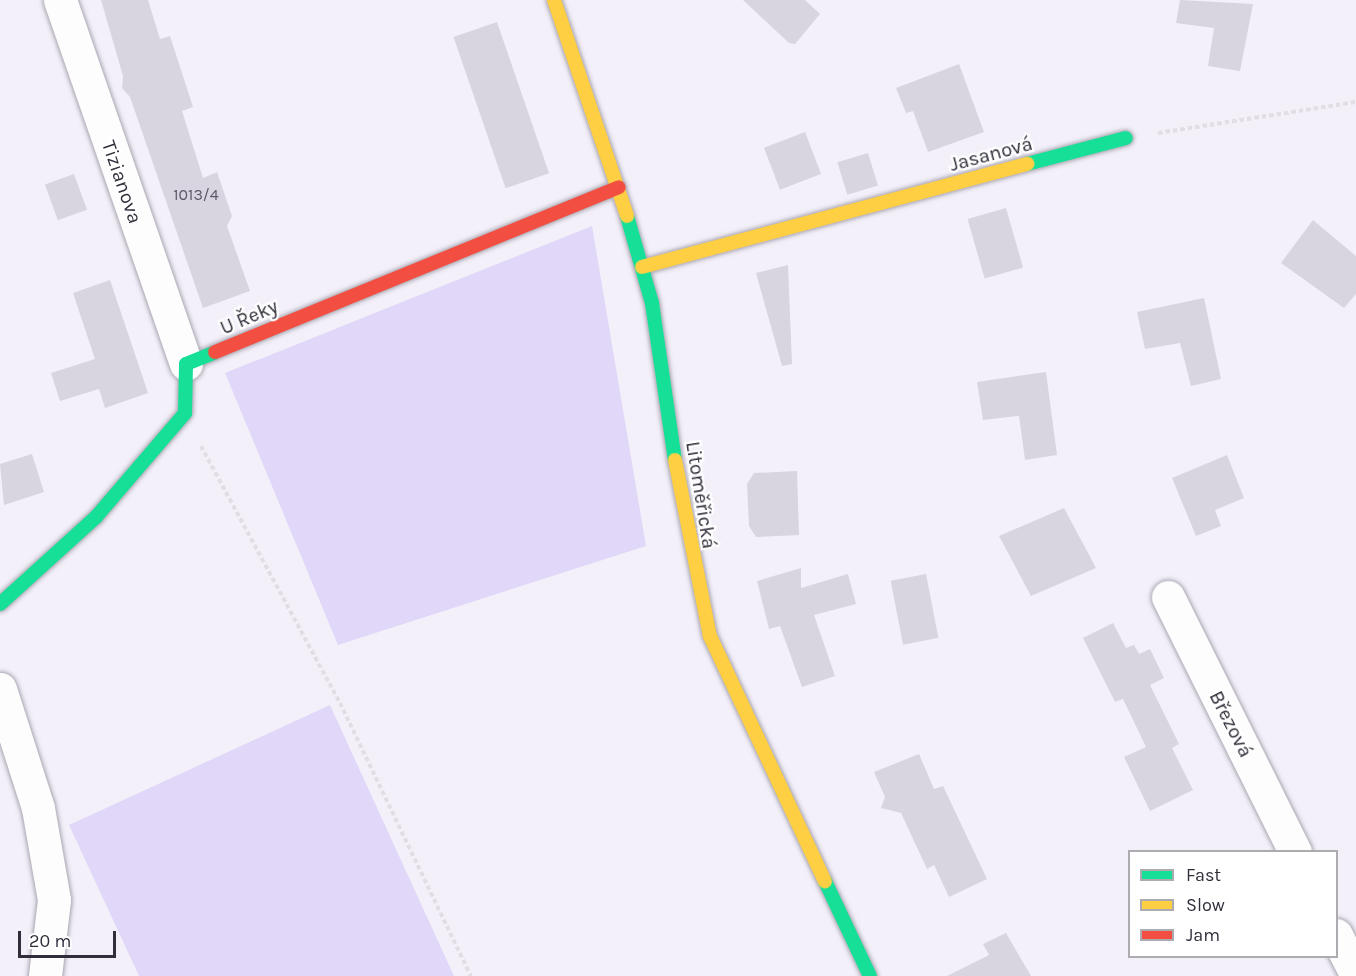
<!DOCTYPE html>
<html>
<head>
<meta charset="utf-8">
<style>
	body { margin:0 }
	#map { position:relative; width:1356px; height:976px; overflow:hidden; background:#f3f0fa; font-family:Karla,sans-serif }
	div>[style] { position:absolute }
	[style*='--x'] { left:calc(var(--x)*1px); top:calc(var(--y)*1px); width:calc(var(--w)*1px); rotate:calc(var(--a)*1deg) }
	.green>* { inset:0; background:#e1d7f8 }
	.building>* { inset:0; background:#d9d5e0; transform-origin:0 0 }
	.path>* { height:4px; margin-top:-2px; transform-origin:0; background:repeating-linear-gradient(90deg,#e0dfe3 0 4.5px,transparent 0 7.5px) }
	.roads { filter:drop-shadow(0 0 2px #aaa7b1) drop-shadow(0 0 2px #aaa7b1) }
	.street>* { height:33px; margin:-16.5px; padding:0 16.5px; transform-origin:16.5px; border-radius:16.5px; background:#fdfdfe }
	.fast>* { height:14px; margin:-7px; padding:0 7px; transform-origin:7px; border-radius:7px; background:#16e098 }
	.slow>* { height:14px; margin:-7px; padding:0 7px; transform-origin:7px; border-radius:7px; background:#ffcf43 }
	.jam>* { height:14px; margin:-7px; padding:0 7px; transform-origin:7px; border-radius:7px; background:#f24e42 }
	span { translate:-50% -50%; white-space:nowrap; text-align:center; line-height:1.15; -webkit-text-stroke:4.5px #fff; paint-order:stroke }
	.number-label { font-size:16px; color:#5b5764 }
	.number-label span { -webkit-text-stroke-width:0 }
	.street-label { font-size:20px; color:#312d3a }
	.legend { position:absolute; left:1128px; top:850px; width:210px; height:108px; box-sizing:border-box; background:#fff; border:2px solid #adabb0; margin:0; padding:8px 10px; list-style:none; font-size:18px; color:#312d3a }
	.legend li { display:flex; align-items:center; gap:12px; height:30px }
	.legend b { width:30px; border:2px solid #adabb0 }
	.scale { position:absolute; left:18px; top:931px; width:98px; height:27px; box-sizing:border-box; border:3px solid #312d3a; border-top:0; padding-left:8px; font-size:18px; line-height:21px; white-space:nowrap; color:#312d3a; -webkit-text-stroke:4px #fff; paint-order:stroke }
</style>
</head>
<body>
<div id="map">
	<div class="green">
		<div style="clip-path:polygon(592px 226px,646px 546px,338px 645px,225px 373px)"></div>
		<div style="clip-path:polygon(330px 705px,454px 976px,139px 976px,69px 825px)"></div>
	</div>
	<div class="building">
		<div style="clip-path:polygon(101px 0,148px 0,160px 39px,170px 36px,193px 107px,182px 111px,203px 178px,217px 172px,232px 216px,227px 226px,250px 291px,203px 308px,130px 97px,122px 88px,123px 76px)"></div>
		<div style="clip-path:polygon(743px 0,805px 0,820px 14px,795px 44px,789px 43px)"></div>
		<div style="clip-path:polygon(1180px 0,1253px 4px,1240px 71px,1208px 66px,1214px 28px,1176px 23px)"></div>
		<div style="left:497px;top:22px;width:160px;height:46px;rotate:71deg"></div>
		<div style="clip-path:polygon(959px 64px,984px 132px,928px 152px,913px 111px,906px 113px,896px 88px)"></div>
		<div style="left:805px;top:132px;width:45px;height:44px;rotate:69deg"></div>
		<div style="left:868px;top:153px;width:34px;height:32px;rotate:73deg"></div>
		<div style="left:74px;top:174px;width:38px;height:31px;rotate:70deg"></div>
		<div style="left:1006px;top:208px;width:62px;height:40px;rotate:74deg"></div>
		<div style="clip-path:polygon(1313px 220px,1356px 256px,1356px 294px,1344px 308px,1281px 263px)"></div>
		<div style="clip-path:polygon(788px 265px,792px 364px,782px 366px,756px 273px)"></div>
		<div style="clip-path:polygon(110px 280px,148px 393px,105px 408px,99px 389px,60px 401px,51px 373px,95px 359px,73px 293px)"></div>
		<div style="clip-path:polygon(1204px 298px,1221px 379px,1191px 386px,1180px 343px,1145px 349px,1137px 312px)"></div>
		<div style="clip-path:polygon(1046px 372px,1057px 455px,1025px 460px,1019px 416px,983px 420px,977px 382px)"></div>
		<div style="clip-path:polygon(32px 454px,44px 492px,4px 505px,0 464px)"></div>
		<div style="clip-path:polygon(1227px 455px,1244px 498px,1215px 510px,1221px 526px,1196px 536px,1172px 478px)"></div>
		<div style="clip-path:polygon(797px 471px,799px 535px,756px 537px,749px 526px,747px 484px,754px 473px)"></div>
		<div style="clip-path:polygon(1064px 508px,1096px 568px,1031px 596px,999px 536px)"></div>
		<div style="clip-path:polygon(801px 568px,801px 588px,848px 574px,856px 604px,814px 615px,835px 676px,802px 687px,780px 626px,769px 629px,757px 581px)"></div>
		<div style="left:926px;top:574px;width:65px;height:36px;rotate:79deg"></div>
		<div style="clip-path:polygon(1113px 623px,1126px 648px,1134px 645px,1139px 654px,1150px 649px,1164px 678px,1150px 685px,1179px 744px,1172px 748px,1193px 790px,1150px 811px,1124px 757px,1146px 747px,1123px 699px,1115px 702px,1083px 638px)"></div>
		<div style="clip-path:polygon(919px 754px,934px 789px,943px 786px,987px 879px,949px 897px,934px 865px,927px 869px,901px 813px,881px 808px,885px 797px,874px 772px)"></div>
		<div style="clip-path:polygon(1006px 933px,1031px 976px,947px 976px,989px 955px,983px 944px)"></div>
	</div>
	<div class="path">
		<div style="--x:1158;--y:133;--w:200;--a:-8.9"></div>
		<div style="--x:201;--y:446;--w:292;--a:61.6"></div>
		<div style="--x:340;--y:703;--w:303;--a:64.4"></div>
	</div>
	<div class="roads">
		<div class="street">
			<div style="--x:60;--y:0;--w:385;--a:70.9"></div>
			<div style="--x:1168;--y:597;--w:285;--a:63.5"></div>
			<div style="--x:0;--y:689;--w:125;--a:72.3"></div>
			<div style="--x:38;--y:808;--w:93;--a:80.1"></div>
			<div style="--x:54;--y:900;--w:77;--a:96.8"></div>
			<div style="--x:1336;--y:935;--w:44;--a:62.9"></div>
		</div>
		<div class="fast">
			<div style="--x:1027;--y:164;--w:102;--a:-14.7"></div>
			<div style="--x:627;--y:216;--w:91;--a:74"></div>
			<div style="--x:652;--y:303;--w:159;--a:81.7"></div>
			<div style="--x:0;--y:604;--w:130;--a:-42.2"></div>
			<div style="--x:96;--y:517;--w:137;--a:-49.4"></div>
			<div style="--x:185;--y:413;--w:49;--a:-88.8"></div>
			<div style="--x:186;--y:364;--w:31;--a:-22"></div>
			<div style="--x:825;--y:881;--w:105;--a:64.7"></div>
		</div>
		<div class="slow">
			<div style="--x:554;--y:0;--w:228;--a:71.3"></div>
			<div style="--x:642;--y:267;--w:399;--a:-15"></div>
			<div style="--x:675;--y:460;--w:179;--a:78.8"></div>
			<div style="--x:710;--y:636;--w:271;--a:64.9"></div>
		</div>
		<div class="jam">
			<div style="--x:215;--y:352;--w:436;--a:-22.2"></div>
		</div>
	</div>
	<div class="number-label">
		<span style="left:196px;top:195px">1013/4</span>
	</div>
	<div class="street-label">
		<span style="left:991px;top:154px;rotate:-15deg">Jasanová</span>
		<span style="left:122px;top:182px;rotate:71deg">Tizianova</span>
		<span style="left:249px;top:317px;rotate:-23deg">U Řeky</span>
		<span style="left:701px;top:495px;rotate:81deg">Litoměřická</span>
		<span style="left:1231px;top:724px;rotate:63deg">Březová</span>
	</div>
	<ul class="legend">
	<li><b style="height:8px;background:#16e098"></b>Fast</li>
	<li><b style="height:8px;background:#ffcf43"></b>Slow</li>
	<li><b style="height:8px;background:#f24e42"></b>Jam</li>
	</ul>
	<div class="scale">20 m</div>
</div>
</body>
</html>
